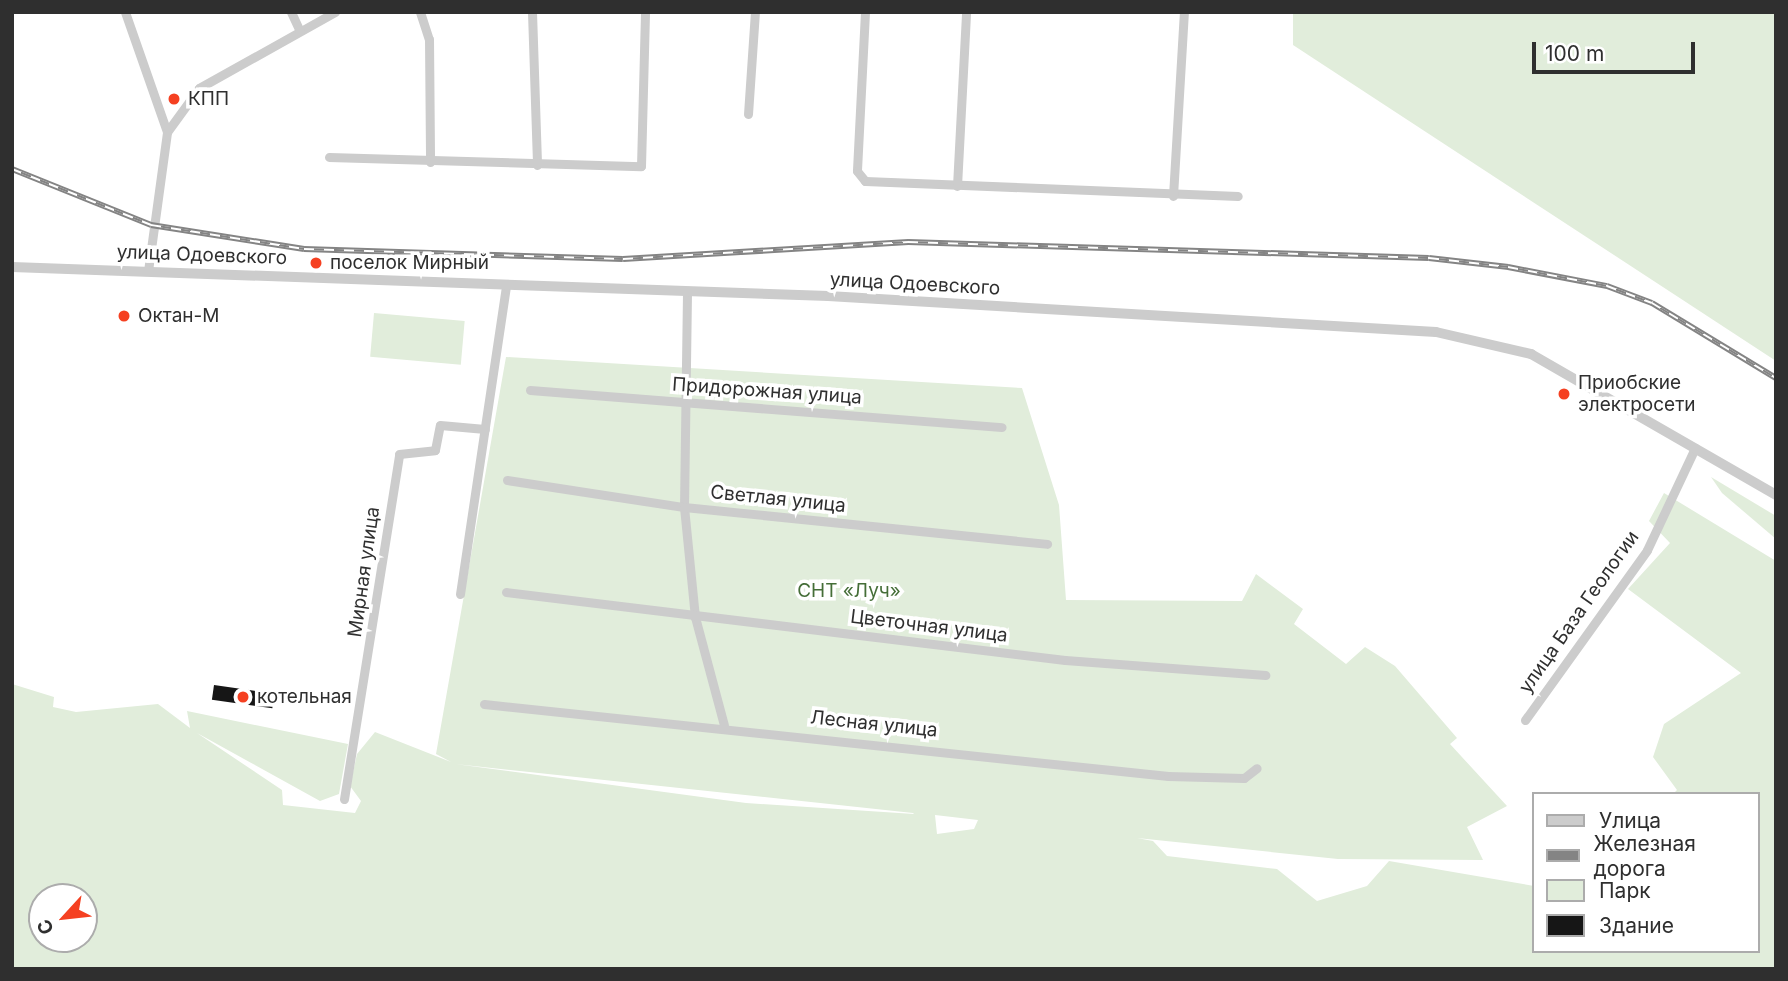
<!DOCTYPE html>
<html>
<head>
<meta charset="utf-8">
<style>
	body { margin:0 }
	#map { position:relative; width:1788px; height:981px; overflow:hidden; background:#fff; font-family:Inter,sans-serif }
	div>[style] { position:absolute }
	[style*='--x'] { left:calc(var(--x)*1px); top:calc(var(--y)*1px); width:calc(var(--w)*1px); rotate:calc(var(--a)*1deg) }
	.green>* { inset:0; background:#e1eddb; transform-origin:0 0 }
	.building>* { inset:0; background:#161616; transform-origin:0 0 }
	.minor>* { height:9px; margin:-4.5px; padding:0 4.5px; transform-origin:4.5px; border-radius:4.5px; background:#ccc }
	.tertiary>* { height:10px; margin:-5px; padding:0 5px; transform-origin:5px; border-radius:5px; background:#ccc }
	.rail>* { height:6px; margin-top:-3px; transform-origin:0; background:repeating-linear-gradient(90deg,#fff 0 10px,#848484 0 20px); box-sizing:border-box; border-block:2px solid #848484 }
	.dots>* { width:19px; height:19px; translate:-50% -50%; box-sizing:border-box; border:4px solid #fff; border-radius:50% }
	span { translate:-50% -50%; white-space:nowrap; text-align:center; line-height:1.15; -webkit-text-stroke:7px #fff; paint-order:stroke }
	.poi-label { font-size:19px; color:#2f2f2f }
	.left { translate:0 -50%; text-align:left }
	.street-label { font-size:19px; color:#2f2f2f }
	.park-label { font-size:19px; color:#456e38 }
	.frame { position:absolute; inset:0; border:14px solid #2f2f2f; pointer-events:none }
	.legend { position:absolute; left:1532px; top:792px; width:228px; height:161px; box-sizing:border-box; background:#fff; border:2px solid #acacac; margin:0; padding:9px 12px; list-style:none; font-size:21px; color:#2f2f2f }
	.legend li { display:flex; align-items:center; gap:14px; height:35px }
	.legend b { width:35px; border:2px solid #acacac }
	.north { position:absolute; left:28px; top:883px; width:70px; height:70px; box-sizing:border-box; background:#fff; border:2px solid #acacac; border-radius:50%; rotate:243deg; font-size:19px; font-weight:700; line-height:28px; text-align:center; color:#2f2f2f }
	.north::after { content:''; display:block; margin:auto; width:24px; height:32px; background:#f54021; clip-path:polygon(50% 0,100% 100%,50% 72%,0 100%) }
	.scale { position:absolute; left:1532px; top:42px; width:163px; height:32px; box-sizing:border-box; border:4px solid #2f2f2f; border-top:0; padding-left:9px; font-size:21px; line-height:24px; white-space:nowrap; color:#2f2f2f; -webkit-text-stroke:5px #fff; paint-order:stroke }
</style>
</head>
<body>
<div id="map">
	<div class="green">
		<div style="clip-path:polygon(1293px 12px,1776px 12px,1776px 361px,1293px 45px)"></div>
		<div style="left:374px;top:313px;width:91px;height:44px;rotate:5deg"></div>
		<div style="clip-path:polygon(evenodd,506px 357px,1022px 388px,1059px 505px,1066px 600px,1242px 601px,1256px 574px,1303px 609px,1294px 624px,1346px 664px,1365px 647px,1395px 666px,1457px 738px,1450px 744px,1507px 806px,1467px 827px,1483px 860px,1338px 859px,1137px 838px,1153px 841px,1167px 856px,1277px 869px,1317px 901px,1367px 886px,1389px 861px,1534px 886px,1534px 951px,1758px 951px,1758px 794px,1673px 794px,1677px 790px,1653px 757px,1664px 724px,1741px 673px,1628px 589px,1670px 543px,1649px 521px,1664px 493px,1776px 561px,1776px 969px,12px 969px,12px 684px,54px 697px,53px 707px,76px 712px,158px 704px,190px 728px,187px 711px,348px 744px,339px 794px,320px 801px,197px 733px,282px 790px,283px 805px,355px 813px,361px 801px,350px 786px,357px 754px,375px 732px,451px 762px,436px 754px,506px 357px,455px 764px,913px 813px,914px 814px,746px 803px,455px 764px,506px 357px,935px 815px,978px 820px,974px 829px,937px 834px,935px 815px,506px 357px,42px 897px,84px 897px,84px 939px,42px 939px,42px 897px)"></div>
		<div style="clip-path:polygon(1711px 477px,1776px 516px,1776px 539px,1722px 493px)"></div>
	</div>
	<div class="building">
		<div style="left:214px;top:685px;width:61px;height:15px;rotate:8deg"></div>
	</div>
	<div class="minor">
		<div style="--x:125;--y:12;--w:127;--a:70.7"></div>
		<div style="--x:167;--y:132;--w:54;--a:-54"></div>
		<div style="--x:199;--y:88;--w:156;--a:-29.2"></div>
		<div style="--x:291;--y:12;--w:21;--a:65"></div>
		<div style="--x:420;--y:12;--w:28;--a:72"></div>
		<div style="--x:429;--y:39;--w:123;--a:89.5"></div>
		<div style="--x:532;--y:12;--w:153;--a:88.1"></div>
		<div style="--x:865;--y:12;--w:159;--a:92.9"></div>
		<div style="--x:857;--y:171;--w:13;--a:51"></div>
		<div style="--x:865;--y:181;--w:373;--a:2.3"></div>
		<div style="--x:748;--y:114;--w:102;--a:-86.1"></div>
		<div style="--x:329;--y:157;--w:312;--a:1.7"></div>
		<div style="--x:641;--y:166;--w:154;--a:-88.5"></div>
		<div style="--x:957;--y:186;--w:174;--a:-87"></div>
		<div style="--x:1173;--y:196;--w:184;--a:-86.6"></div>
		<div style="--x:148;--y:271;--w:140;--a:-82.2"></div>
		<div style="--x:687;--y:293;--w:214;--a:90.8"></div>
		<div style="--x:684;--y:507;--w:111;--a:84.3"></div>
		<div style="--x:695;--y:617;--w:112;--a:75"></div>
		<div style="--x:530;--y:390;--w:473;--a:4.5"></div>
		<div style="--x:507;--y:480;--w:179;--a:8.7"></div>
		<div style="--x:684;--y:507;--w:365;--a:5.8"></div>
		<div style="--x:506;--y:592;--w:563;--a:6.94"></div>
		<div style="--x:1065;--y:660;--w:201;--a:4.3"></div>
		<div style="--x:460;--y:594;--w:311;--a:-81.5"></div>
		<div style="--x:484;--y:704;--w:688;--a:6.01"></div>
		<div style="--x:1168;--y:776;--w:76;--a:1.5"></div>
		<div style="--x:1244;--y:778;--w:16;--a:-38"></div>
		<div style="--x:1525;--y:720;--w:209;--a:-54.3"></div>
		<div style="--x:1647;--y:550;--w:113;--a:-64.8"></div>
		<div style="--x:344;--y:799;--w:349;--a:-80.9"></div>
		<div style="--x:399;--y:454;--w:36;--a:-6"></div>
		<div style="--x:435;--y:450;--w:25;--a:-79"></div>
		<div style="--x:440;--y:425;--w:45;--a:5.1"></div>
	</div>
	<div class="tertiary">
		<div style="--x:12;--y:267;--w:817;--a:2.04"></div>
		<div style="--x:828;--y:296;--w:609;--a:3.39"></div>
		<div style="--x:1436;--y:332;--w:98;--a:13"></div>
		<div style="--x:1531;--y:354;--w:283;--a:29.9"></div>
	</div>
	<div class="rail">
		<div style="--x:12;--y:169;--w:150;--a:21.9"></div>
		<div style="--x:151;--y:225;--w:155;--a:8.9"></div>
		<div style="--x:304;--y:249;--w:319;--a:1.8"></div>
		<div style="--x:623;--y:259;--w:286;--a:-3.4"></div>
		<div style="--x:908;--y:242;--w:521;--a:1.76"></div>
		<div style="--x:1429;--y:258;--w:80;--a:6.5"></div>
		<div style="--x:1508;--y:267;--w:101;--a:10.9"></div>
		<div style="--x:1607;--y:286;--w:48;--a:20.7"></div>
		<div style="--x:1652;--y:303;--w:145;--a:31.2"></div>
	</div>
	<div class="dots">
		<div style="left:174px;top:99px;background:#f54021"></div>
		<div style="left:316px;top:263px;background:#f54021"></div>
		<div style="left:124px;top:316px;background:#f54021"></div>
		<div style="left:1564px;top:394px;background:#f54021"></div>
		<div style="left:243px;top:697px;background:#f54021"></div>
	</div>
	<div class="poi-label">
		<span class="left" style="left:188px;top:99px">КПП</span>
		<span class="left" style="left:330px;top:263px">поселок Мирный</span>
		<span class="left" style="left:138px;top:316px">Октан-М</span>
		<span class="left" style="left:1578px;top:394px">Приобские<br>электросети</span>
		<span class="left" style="left:257px;top:697px">котельная</span>
	</div>
	<div class="street-label">
		<span style="left:202px;top:255px;rotate:2deg">улица Одоевского</span>
		<span style="left:915px;top:284px;rotate:3deg">улица Одоевского</span>
		<span style="left:767px;top:391px;rotate:4deg">Придорожная улица</span>
		<span style="left:778px;top:499px;rotate:6deg">Светлая улица</span>
		<span style="left:364px;top:572px;rotate:-82deg">Мирная улица</span>
		<span style="left:1579px;top:612px;rotate:-55deg">улица База Геологии</span>
		<span style="left:929px;top:626px;rotate:7deg">Цветочная улица</span>
		<span style="left:874px;top:724px;rotate:6deg">Лесная улица</span>
	</div>
	<div class="park-label">
		<span style="left:849px;top:591px">СНТ «Луч»</span>
	</div>
	<div class="frame"></div>
	<ul class="legend">
	<li><b style="height:9px;background:#ccc"></b>Улица</li>
	<li><b style="height:9px;background:#848484"></b>Железная дорога</li>
	<li><b style="height:19px;background:#e1eddb"></b>Парк</li>
	<li><b style="height:19px;background:#161616"></b>Здание</li>
	</ul>
	<div class="north">С</div>
	<div class="scale">100 m</div>
</div>
</body>
</html>
